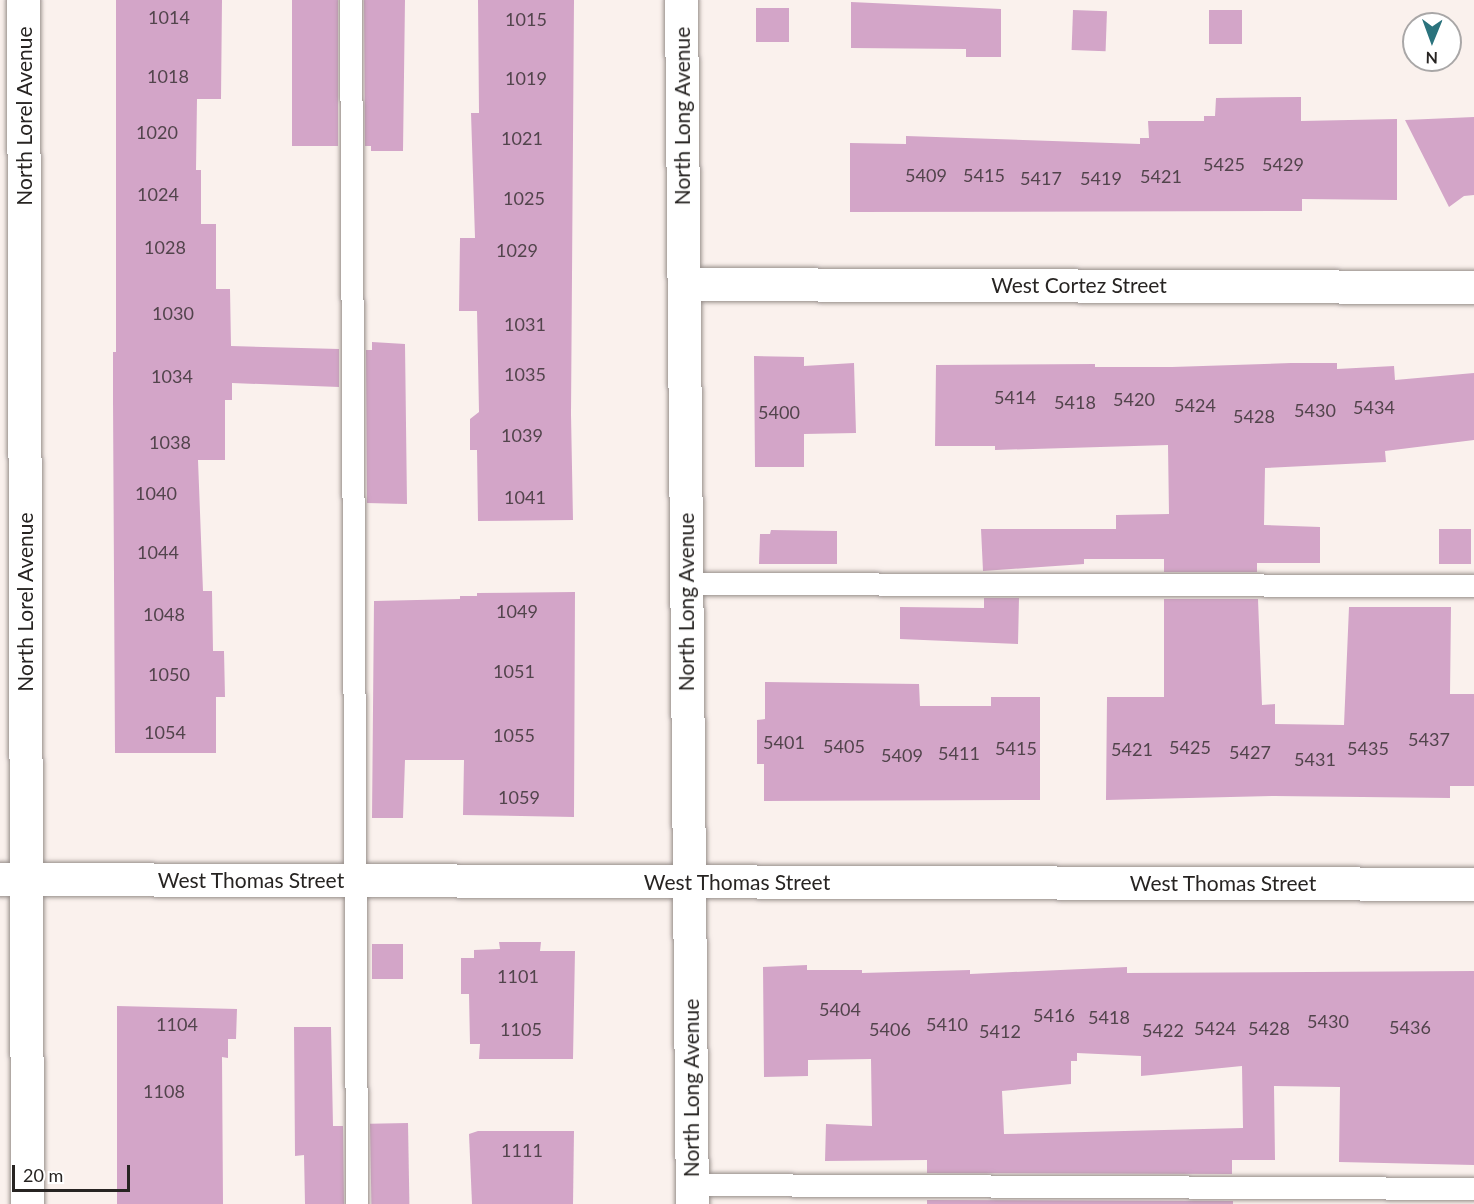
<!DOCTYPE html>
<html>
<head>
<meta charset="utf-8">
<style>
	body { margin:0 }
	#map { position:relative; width:1474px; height:1204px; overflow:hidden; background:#faf1ed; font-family:Lato,sans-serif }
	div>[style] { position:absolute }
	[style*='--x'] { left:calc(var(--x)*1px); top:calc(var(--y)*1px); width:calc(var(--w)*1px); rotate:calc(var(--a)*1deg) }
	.building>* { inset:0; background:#d3a5c8; transform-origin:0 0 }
	.roads { filter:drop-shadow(0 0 2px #978f8b) drop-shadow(0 0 2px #978f8b) }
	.service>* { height:22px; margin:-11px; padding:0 11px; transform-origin:11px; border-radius:11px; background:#fff }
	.minor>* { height:33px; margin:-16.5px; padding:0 16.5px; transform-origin:16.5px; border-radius:16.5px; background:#fff }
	span { translate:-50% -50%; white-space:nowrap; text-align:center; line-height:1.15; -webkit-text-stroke:4.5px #fff; paint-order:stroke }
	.number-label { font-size:18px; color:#52444c }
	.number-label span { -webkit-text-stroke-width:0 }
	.street-label { font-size:21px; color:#272422 }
	.north { position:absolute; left:1402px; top:12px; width:60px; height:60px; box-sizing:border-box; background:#fff; border:2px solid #a9a7a7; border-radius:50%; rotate:181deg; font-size:16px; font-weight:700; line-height:24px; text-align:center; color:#272422 }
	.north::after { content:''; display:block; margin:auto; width:21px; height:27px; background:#2b737d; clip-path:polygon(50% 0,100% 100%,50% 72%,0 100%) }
	.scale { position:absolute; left:12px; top:1165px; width:118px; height:27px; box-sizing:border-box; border:3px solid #272422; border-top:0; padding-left:8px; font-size:18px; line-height:21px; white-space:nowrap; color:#272422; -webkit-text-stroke:4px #fff; paint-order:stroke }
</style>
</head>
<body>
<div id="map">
	<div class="building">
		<div style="clip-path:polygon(116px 0,222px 0,221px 99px,197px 99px,196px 170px,201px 170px,201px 224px,216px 224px,216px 289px,230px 289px,231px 346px,339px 349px,339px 387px,232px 383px,232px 400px,225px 400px,225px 460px,198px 460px,203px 591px,212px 591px,213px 651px,224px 651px,225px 697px,216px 697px,216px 753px,115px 753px,113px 400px,113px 352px,116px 352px)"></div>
		<div style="left:292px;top:0;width:46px;height:146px"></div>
		<div style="clip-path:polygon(364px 0,405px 0,403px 151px,371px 151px,371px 146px,365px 146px)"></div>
		<div style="clip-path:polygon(478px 0,574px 0,571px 414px,573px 520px,478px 521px,477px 450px,470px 450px,470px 419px,479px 412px,477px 311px,459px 311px,460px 238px,475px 238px,471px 113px,479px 113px)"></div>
		<div style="clip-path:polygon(851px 2px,1001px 9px,1001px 57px,966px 57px,966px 49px,851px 48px)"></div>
		<div style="left:756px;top:8px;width:33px;height:34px"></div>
		<div style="left:1073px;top:10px;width:34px;height:40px;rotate:2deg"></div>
		<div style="left:1209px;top:10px;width:33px;height:34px"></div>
		<div style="clip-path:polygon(1301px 97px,1301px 121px,1397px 119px,1397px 200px,1302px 199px,1302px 211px,850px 212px,850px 143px,906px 144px,906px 136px,1140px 144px,1140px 138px,1149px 138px,1148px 121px,1204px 121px,1204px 116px,1215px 116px,1216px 98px)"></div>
		<div style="clip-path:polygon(1474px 117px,1474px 195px,1464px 196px,1449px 207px,1405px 120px)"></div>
		<div style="clip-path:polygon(372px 342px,405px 344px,407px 504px,367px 503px,366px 350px,372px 350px)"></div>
		<div style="clip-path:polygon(754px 356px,804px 357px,804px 366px,854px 363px,856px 433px,804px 434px,804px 467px,755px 467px)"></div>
		<div style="clip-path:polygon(1291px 363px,1337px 363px,1337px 369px,1394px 366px,1395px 380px,1474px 373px,1474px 440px,1385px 451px,1386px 462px,1265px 468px,1264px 525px,1320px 527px,1320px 563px,1257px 563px,1257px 572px,1164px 572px,1164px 559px,1084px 559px,1084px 564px,983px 571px,981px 529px,1116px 529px,1116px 515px,1169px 514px,1168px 445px,995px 450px,995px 446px,935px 446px,936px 365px,1095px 364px,1095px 367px,1172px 367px)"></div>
		<div style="left:1439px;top:529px;width:32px;height:35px"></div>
		<div style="clip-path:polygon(771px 530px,837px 531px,837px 564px,759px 564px,760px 534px,770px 534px)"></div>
		<div style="clip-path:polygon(575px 592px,574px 817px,463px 815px,464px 760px,405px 760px,403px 818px,372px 818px,374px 601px,460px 599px,460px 596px,477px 596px,477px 593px)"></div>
		<div style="clip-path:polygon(984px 598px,1019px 598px,1018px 644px,900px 639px,900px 607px,984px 608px)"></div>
		<div style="clip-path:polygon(1164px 599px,1258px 599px,1262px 705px,1275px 704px,1275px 724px,1344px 725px,1349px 607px,1451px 607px,1450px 694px,1474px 694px,1474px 786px,1450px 786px,1450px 798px,1274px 796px,1106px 800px,1107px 697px,1164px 697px)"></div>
		<div style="clip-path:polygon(765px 682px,919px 684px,920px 706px,991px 706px,991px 697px,1040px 697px,1040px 800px,764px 801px,764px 764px,757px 764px,757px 720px,765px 719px)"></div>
		<div style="clip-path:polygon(499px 942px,541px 942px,540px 951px,575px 951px,573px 1059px,479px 1059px,480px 1044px,470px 1044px,469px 994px,461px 994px,461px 958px,474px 958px,474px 950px,500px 949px)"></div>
		<div style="left:372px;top:944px;width:31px;height:35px"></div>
		<div style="clip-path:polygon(evenodd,807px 965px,807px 970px,862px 970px,862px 973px,970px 970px,970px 974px,1127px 967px,1127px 973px,1474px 971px,1474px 1165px,1339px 1162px,1340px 1087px,1274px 1086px,1275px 1160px,1232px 1160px,1232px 1174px,927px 1173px,927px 1160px,825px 1161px,826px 1124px,872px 1126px,871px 1059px,808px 1060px,808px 1076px,764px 1077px,763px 967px,807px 965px,1077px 1053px,1141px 1056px,1141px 1076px,1242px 1066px,1243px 1128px,1004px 1134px,1002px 1091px,1071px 1084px,1071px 1061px,1077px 1061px,1077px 1053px)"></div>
		<div style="clip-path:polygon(117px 1006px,237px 1009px,236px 1039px,228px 1039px,228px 1058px,222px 1057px,223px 1204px,117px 1204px)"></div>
		<div style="clip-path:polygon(294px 1027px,331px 1027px,333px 1126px,343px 1126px,344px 1204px,305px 1204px,304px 1155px,295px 1156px)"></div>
		<div style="left:408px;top:1123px;width:81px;height:38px;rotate:89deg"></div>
		<div style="clip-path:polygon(478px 1131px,574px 1131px,573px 1204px,472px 1204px,469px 1134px)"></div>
		<div style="clip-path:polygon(927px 1200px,1233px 1201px,1233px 1204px,927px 1204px)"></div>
	</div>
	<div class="roads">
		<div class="service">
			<div style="--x:351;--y:0;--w:1204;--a:89.71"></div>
			<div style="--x:686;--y:584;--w:788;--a:0.15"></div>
			<div style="--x:692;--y:1185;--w:782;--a:0.29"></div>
		</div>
		<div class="minor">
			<div style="--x:23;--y:0;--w:1204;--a:89.81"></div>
			<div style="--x:681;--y:0;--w:1204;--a:89.48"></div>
			<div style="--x:684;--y:284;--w:790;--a:0.22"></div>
			<div style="--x:0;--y:879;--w:1474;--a:0.19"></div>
		</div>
	</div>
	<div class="number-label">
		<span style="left:169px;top:17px">1014</span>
		<span style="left:526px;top:19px">1015</span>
		<span style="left:168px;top:76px">1018</span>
		<span style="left:526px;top:78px">1019</span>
		<span style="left:157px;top:132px">1020</span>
		<span style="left:522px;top:138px">1021</span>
		<span style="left:1224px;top:164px">5425</span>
		<span style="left:1283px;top:164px">5429</span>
		<span style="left:926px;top:175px">5409</span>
		<span style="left:984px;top:175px">5415</span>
		<span style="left:1161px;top:176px">5421</span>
		<span style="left:1041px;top:178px">5417</span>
		<span style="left:1101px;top:178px">5419</span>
		<span style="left:158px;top:194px">1024</span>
		<span style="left:524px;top:198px">1025</span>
		<span style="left:165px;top:247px">1028</span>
		<span style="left:517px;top:250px">1029</span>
		<span style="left:173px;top:313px">1030</span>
		<span style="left:525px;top:324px">1031</span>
		<span style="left:525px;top:374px">1035</span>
		<span style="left:172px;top:376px">1034</span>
		<span style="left:1015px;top:397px">5414</span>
		<span style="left:1134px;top:399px">5420</span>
		<span style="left:1075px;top:402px">5418</span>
		<span style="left:1195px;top:405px">5424</span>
		<span style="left:1374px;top:407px">5434</span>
		<span style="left:1315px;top:410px">5430</span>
		<span style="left:779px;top:412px">5400</span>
		<span style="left:1254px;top:416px">5428</span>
		<span style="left:522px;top:435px">1039</span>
		<span style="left:170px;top:442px">1038</span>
		<span style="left:156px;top:493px">1040</span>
		<span style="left:525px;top:497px">1041</span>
		<span style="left:158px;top:552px">1044</span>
		<span style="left:517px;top:611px">1049</span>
		<span style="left:164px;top:614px">1048</span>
		<span style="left:514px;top:671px">1051</span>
		<span style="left:169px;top:674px">1050</span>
		<span style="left:165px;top:732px">1054</span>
		<span style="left:514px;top:735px">1055</span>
		<span style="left:1429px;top:739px">5437</span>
		<span style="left:784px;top:742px">5401</span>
		<span style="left:844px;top:746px">5405</span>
		<span style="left:1190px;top:747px">5425</span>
		<span style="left:1016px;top:748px">5415</span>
		<span style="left:1368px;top:748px">5435</span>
		<span style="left:1132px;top:749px">5421</span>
		<span style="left:1250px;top:752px">5427</span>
		<span style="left:959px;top:753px">5411</span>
		<span style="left:902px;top:755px">5409</span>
		<span style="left:1315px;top:759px">5431</span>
		<span style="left:519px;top:797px">1059</span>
		<span style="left:518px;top:976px">1101</span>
		<span style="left:840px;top:1009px">5404</span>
		<span style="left:1054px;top:1015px">5416</span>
		<span style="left:1109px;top:1017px">5418</span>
		<span style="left:1328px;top:1021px">5430</span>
		<span style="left:177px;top:1024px">1104</span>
		<span style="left:947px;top:1024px">5410</span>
		<span style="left:1410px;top:1027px">5436</span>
		<span style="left:1215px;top:1028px">5424</span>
		<span style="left:1269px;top:1028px">5428</span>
		<span style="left:521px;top:1029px">1105</span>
		<span style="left:890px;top:1029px">5406</span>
		<span style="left:1163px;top:1030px">5422</span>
		<span style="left:1000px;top:1031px">5412</span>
		<span style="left:164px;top:1091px">1108</span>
		<span style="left:522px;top:1150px">1111</span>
	</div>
	<div class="street-label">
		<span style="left:24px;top:116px;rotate:-90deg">North Lorel Avenue</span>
		<span style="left:682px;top:116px;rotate:-90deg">North Long Avenue</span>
		<span style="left:1079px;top:285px">West Cortez Street</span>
		<span style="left:25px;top:602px;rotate:-90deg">North Lorel Avenue</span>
		<span style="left:686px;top:602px;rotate:-90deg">North Long Avenue</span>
		<span style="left:251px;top:880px">West Thomas Street</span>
		<span style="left:737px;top:882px">West Thomas Street</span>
		<span style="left:1223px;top:883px">West Thomas Street</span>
		<span style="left:691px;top:1088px;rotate:-90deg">North Long Avenue</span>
	</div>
	<div class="north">N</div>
	<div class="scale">20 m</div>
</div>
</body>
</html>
